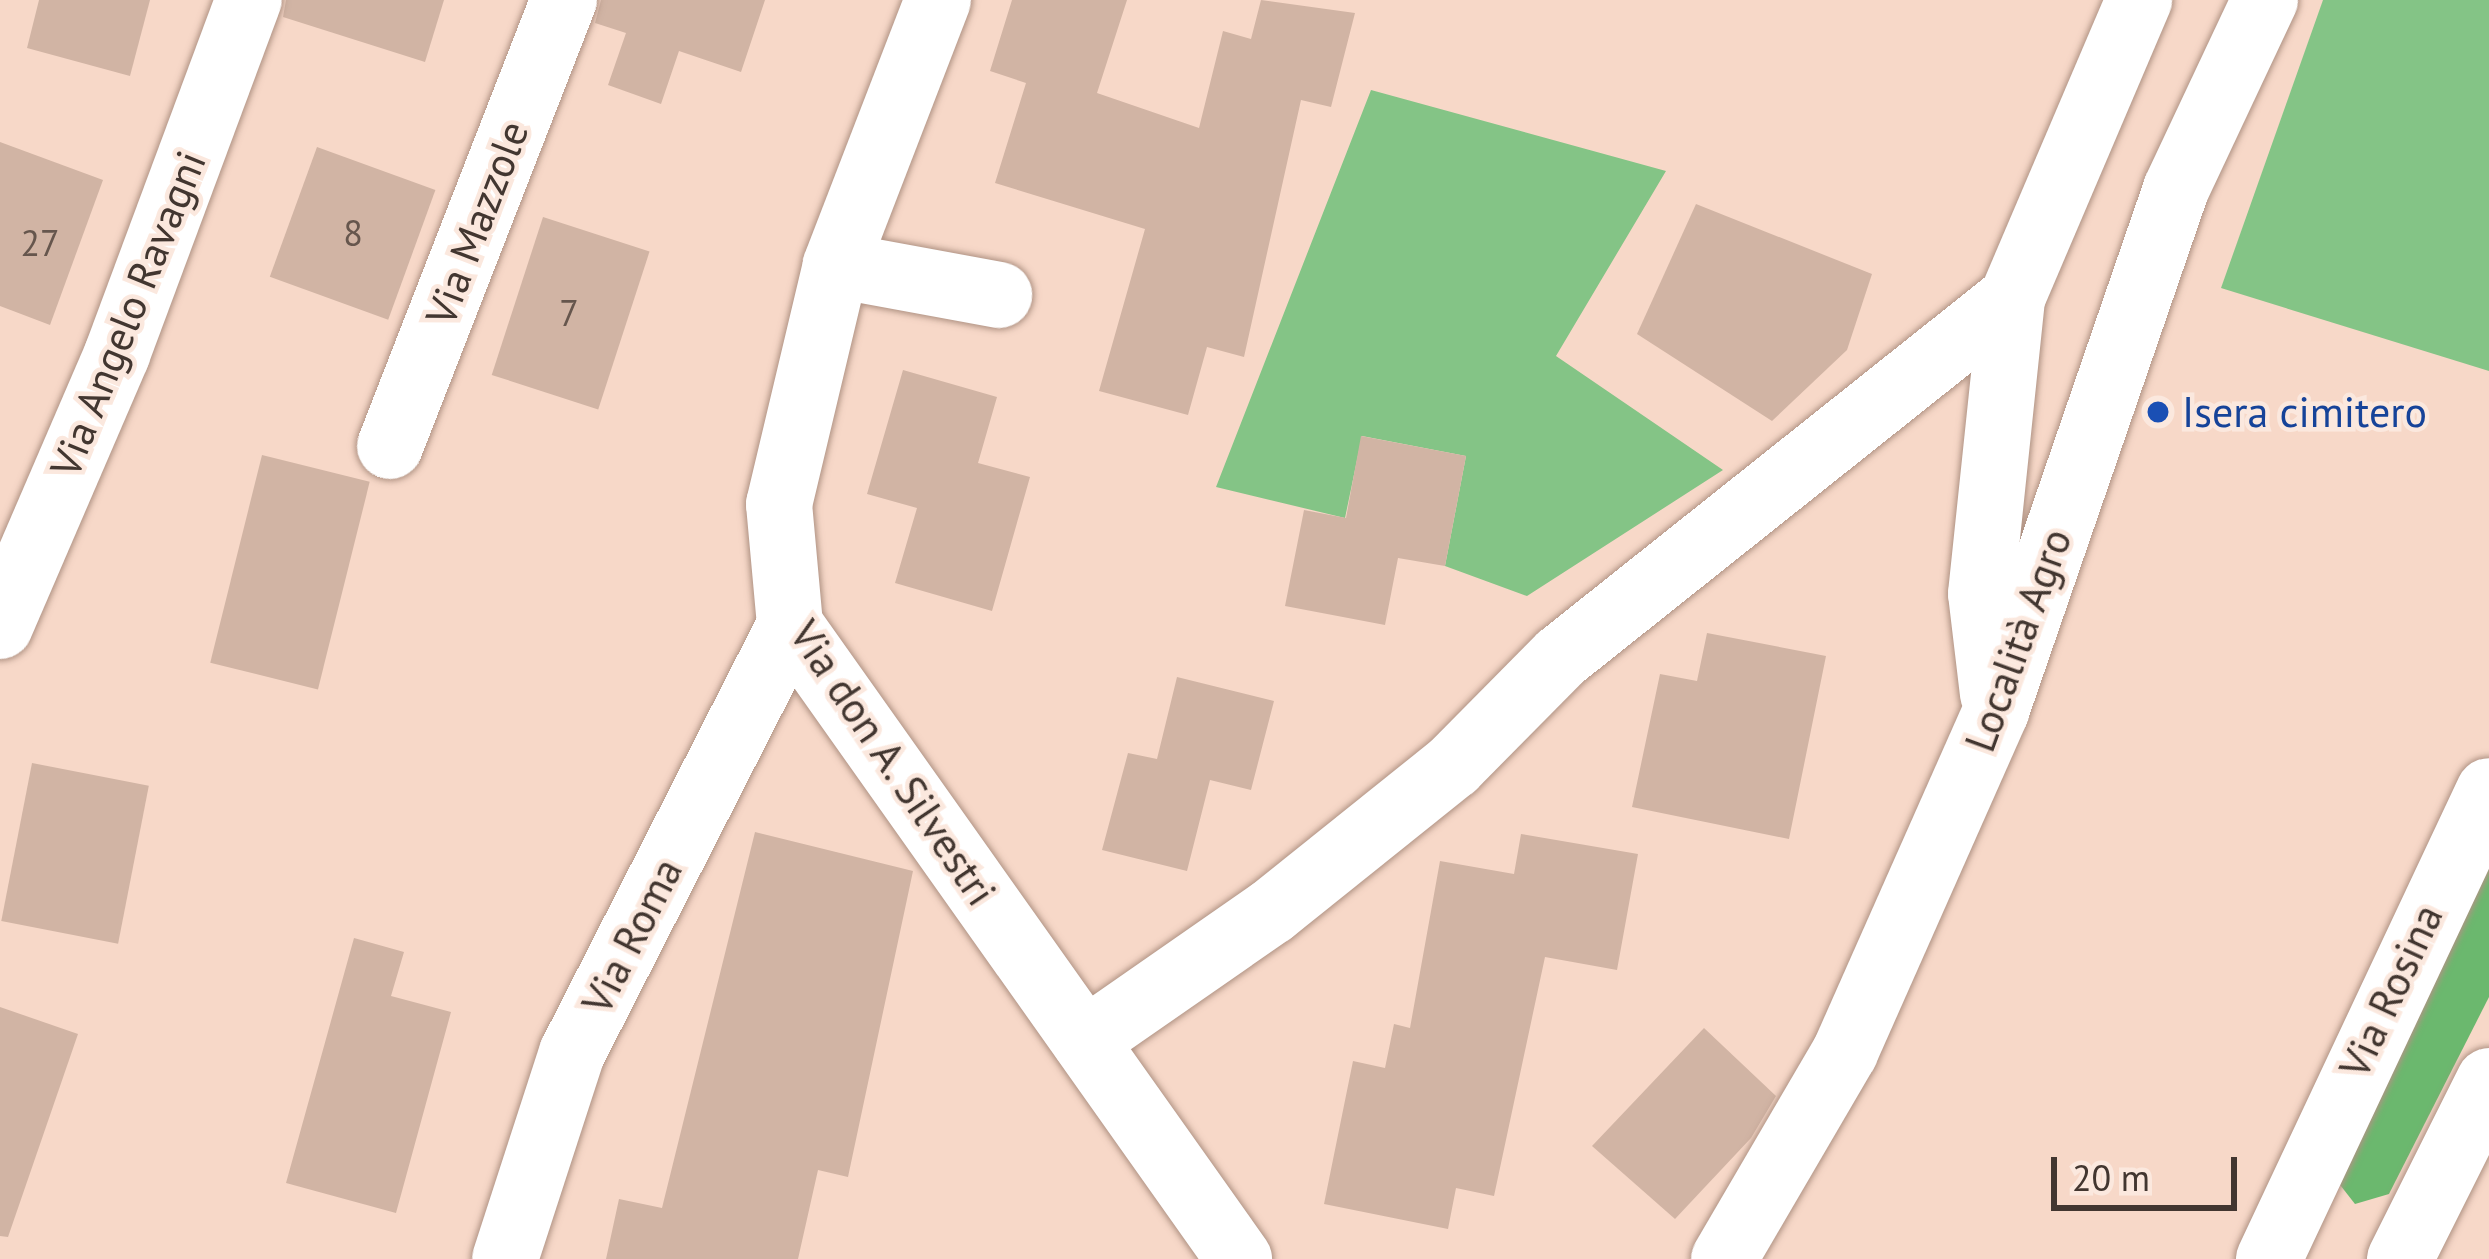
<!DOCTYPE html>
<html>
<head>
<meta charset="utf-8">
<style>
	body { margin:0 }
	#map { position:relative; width:2489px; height:1259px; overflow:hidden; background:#f7d8c8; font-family:"PT Sans",sans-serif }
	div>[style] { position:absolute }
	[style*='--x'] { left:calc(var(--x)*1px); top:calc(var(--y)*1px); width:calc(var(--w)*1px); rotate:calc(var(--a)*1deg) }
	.green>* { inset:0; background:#84c486 }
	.forest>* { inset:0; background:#6bb86e }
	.building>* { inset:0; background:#d1b4a4; transform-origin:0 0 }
	.roads { filter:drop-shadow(0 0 3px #b09384) drop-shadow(0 0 3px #b09384) }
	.minor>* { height:66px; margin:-33px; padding:0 33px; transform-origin:33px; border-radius:33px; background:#fff }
	.major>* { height:66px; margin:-33px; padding:0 33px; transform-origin:33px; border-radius:33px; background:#fff }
	.dots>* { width:33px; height:33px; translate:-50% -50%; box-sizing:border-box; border:6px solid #fbe8de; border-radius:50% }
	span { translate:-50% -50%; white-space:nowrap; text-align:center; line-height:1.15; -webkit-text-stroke:9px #fbe8de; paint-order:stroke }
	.number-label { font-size:36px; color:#66564d }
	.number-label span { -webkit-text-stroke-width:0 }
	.street-label { font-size:42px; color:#423630 }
	.transit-label { font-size:42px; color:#164399 }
	.left { translate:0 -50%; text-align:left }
	.scale { position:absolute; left:2051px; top:1157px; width:186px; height:54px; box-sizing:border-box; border:6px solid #423630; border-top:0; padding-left:15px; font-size:36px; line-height:42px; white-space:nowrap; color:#423630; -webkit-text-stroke:9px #fbe8de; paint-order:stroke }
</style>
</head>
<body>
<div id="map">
	<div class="green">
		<div style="clip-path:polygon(2323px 0,2489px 0,2489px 371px,2221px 288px)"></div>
		<div style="clip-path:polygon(1371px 90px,1666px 171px,1556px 356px,1723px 470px,1527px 596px,1445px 566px,1466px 456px,1362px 436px,1345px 518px,1216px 487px)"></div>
	</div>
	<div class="forest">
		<div style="clip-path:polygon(2489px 806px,2489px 997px,2389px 1194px,2355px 1204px,2337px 1181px)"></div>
	</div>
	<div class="building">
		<div style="clip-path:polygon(39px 0,150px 0,130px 76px,27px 48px)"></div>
		<div style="clip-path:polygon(286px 0,444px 0,425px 62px,283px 17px)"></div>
		<div style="clip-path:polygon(601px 0,765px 0,741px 72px,679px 51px,661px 104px,608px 85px,626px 33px,595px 23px)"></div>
		<div style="clip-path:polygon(1012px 0,1127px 0,1097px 93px,1199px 128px,1223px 31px,1251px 39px,1261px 0,1355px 13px,1331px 107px,1301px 100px,1244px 357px,1207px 347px,1188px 415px,1099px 391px,1145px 229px,995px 183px,1026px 83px,990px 71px)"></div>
		<div style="clip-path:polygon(0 142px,103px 180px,50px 325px,0 306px)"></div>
		<div style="left:317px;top:147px;width:126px;height:138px;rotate:20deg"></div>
		<div style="clip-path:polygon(1696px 204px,1872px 274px,1847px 350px,1772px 421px,1637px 334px)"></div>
		<div style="left:543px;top:217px;width:112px;height:166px;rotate:18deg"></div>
		<div style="clip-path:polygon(903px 370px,997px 397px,978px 463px,1030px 477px,992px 611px,895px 583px,917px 508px,867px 494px)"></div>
		<div style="clip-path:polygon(1361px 436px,1466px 456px,1445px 566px,1398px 558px,1385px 625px,1285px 606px,1304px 510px,1346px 518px)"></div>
		<div style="left:262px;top:455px;width:111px;height:214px;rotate:14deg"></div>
		<div style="clip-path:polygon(1707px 633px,1826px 656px,1789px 839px,1632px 807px,1660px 674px,1697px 681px)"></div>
		<div style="clip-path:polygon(1177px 677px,1274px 701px,1251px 790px,1210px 780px,1187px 871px,1102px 850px,1128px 753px,1157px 759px)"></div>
		<div style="left:32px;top:763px;width:119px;height:161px;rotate:11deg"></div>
		<div style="clip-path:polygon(755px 832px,913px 871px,848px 1177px,818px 1170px,798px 1259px,606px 1259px,619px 1199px,662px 1208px)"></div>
		<div style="clip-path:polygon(1521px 834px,1638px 854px,1617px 970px,1545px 957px,1494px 1196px,1456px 1188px,1448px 1229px,1324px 1204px,1353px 1061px,1385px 1068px,1394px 1024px,1410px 1028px,1440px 861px,1514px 874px)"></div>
		<div style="clip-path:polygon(354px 938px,404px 952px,391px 996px,451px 1012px,396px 1213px,286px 1183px)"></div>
		<div style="clip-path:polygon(0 1007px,78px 1034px,8px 1237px,0 1236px)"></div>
		<div style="clip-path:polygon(1704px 1028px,1776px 1096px,1751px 1138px,1675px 1219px,1592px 1146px)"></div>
	</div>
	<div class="roads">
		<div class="minor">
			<div style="--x:938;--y:0;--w:284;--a:111.1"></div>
			<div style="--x:836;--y:265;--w:246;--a:103.4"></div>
			<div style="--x:779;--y:504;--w:121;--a:84.8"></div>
			<div style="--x:790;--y:625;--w:777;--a:54.69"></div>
			<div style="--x:836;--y:265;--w:166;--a:10.4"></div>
			<div style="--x:390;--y:446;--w:479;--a:-68.7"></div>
			<div style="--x:0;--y:626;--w:296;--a:-66.7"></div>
			<div style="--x:117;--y:354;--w:378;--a:-69.6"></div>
			<div style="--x:1993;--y:694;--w:101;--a:-96.8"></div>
			<div style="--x:1981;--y:594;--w:298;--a:-84"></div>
			<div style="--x:2012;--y:298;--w:324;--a:-66.9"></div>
			<div style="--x:1085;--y:1041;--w:228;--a:-34.8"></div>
			<div style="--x:1272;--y:911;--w:232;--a:-38.7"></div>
			<div style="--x:1453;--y:766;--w:153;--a:-45.3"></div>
			<div style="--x:1561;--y:657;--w:576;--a:-38.52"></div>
			<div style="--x:505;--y:1259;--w:217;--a:-72"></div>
			<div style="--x:572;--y:1053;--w:480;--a:-63"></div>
			<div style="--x:1724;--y:1259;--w:240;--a:-59.7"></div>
			<div style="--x:1845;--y:1052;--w:373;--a:-66.1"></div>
			<div style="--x:1996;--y:711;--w:552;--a:-70.97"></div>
			<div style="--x:2176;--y:189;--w:209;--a:-64.8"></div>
			<div style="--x:2269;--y:1259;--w:517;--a:-64.82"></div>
		</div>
		<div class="major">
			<div style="--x:2400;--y:1259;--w:199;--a:-63.4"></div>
		</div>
	</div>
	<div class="dots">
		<div style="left:2158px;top:412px;background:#1a4fb4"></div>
	</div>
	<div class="number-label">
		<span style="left:353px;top:233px">8</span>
		<span style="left:40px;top:243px">27</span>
		<span style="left:569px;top:313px">7</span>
	</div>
	<div class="street-label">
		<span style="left:477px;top:223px;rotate:-69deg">Via Mazzole</span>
		<span style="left:128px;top:314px;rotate:-68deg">Via Angelo Ravagni</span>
		<span style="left:2018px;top:640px;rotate:-70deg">Località Agro</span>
		<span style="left:893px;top:763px;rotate:56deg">Via don A. Silvestri</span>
		<span style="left:632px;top:936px;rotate:-63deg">Via Roma</span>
		<span style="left:2391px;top:991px;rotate:-65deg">Via Rosina</span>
	</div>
	<div class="transit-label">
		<span class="left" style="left:2182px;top:412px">Isera cimitero</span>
	</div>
	<div class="scale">20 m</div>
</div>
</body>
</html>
